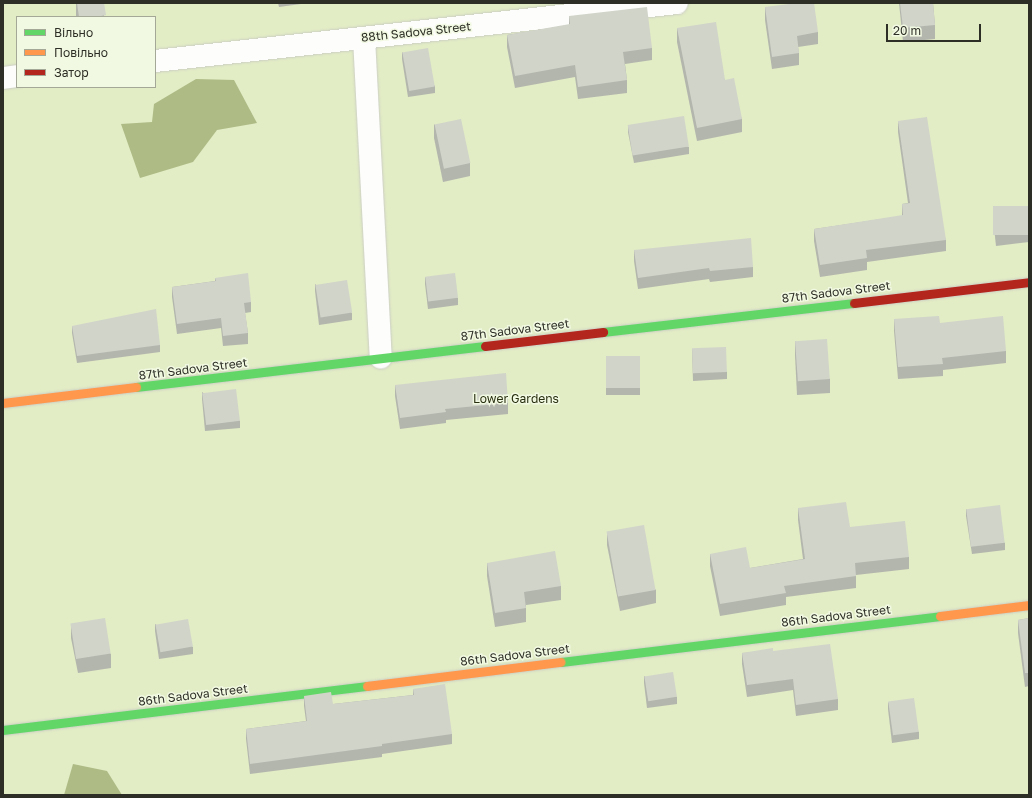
<!DOCTYPE html>
<html>
<head>
<meta charset="utf-8">
<style>
	body { margin:0 }
	#map { position:relative; width:1032px; height:798px; overflow:hidden; background:#f0f4e7; font-family:"Golos Text",sans-serif }
	div>[style] { position:absolute }
	[style*='--x'] { left:calc(var(--x)*1px); top:calc(var(--y)*1px); width:calc(var(--w)*1px); rotate:calc(var(--a)*1deg) }
	.green>* { inset:0; background:#e2ecc5 }
	.water>* { inset:0; background:#aebb85 }
	.roads { filter:drop-shadow(0 0 1px #cbcec4) drop-shadow(0 0 1px #cbcec4) }
	.street>* { height:22px; margin:-11px; padding:0 11px; transform-origin:11px; border-radius:11px; background:#fdfdfb }
	.fast>* { height:9px; margin:-4.5px; padding:0 4.5px; transform-origin:4.5px; border-radius:4.5px; background:#63d668 }
	.slow>* { height:9px; margin:-4.5px; padding:0 4.5px; transform-origin:4.5px; border-radius:4.5px; background:#ff974d }
	.jam>* { height:9px; margin:-4.5px; padding:0 4.5px; transform-origin:4.5px; border-radius:4.5px; background:#b3261e }
	.wall>* { inset:0; background:#b3b6ad; transform-origin:0 0 }
	.building>* { inset:0; background:#d0d4c9; transform-origin:0 0 }
	span { translate:-50% -50%; white-space:nowrap; text-align:center; line-height:1.15; -webkit-text-stroke:3px #f2f9e2; paint-order:stroke }
	.street-label { font-size:12px; color:#2d2f26 }
	.park-label { font-size:12px; color:#272e0f }
	.frame { position:absolute; inset:0; border:4px solid #2d2f26; pointer-events:none }
	.legend { position:absolute; left:16px; top:16px; width:140px; height:72px; box-sizing:border-box; background:#f2f9e2; border:1px solid #a3a897; margin:0; padding:5px 7px; list-style:none; font-size:12px; color:#2d2f26 }
	.legend li { display:flex; align-items:center; gap:8px; height:20px }
	.legend b { width:20px; border:1px solid #a3a897 }
	.scale { position:absolute; left:886px; top:24px; width:95px; height:18px; box-sizing:border-box; border:2px solid #2d2f26; border-top:0; padding-left:5px; font-size:12px; line-height:14px; white-space:nowrap; color:#2d2f26; -webkit-text-stroke:3px #f2f9e2; paint-order:stroke }
</style>
</head>
<body>
<div id="map">
	<div class="green">
		<div style="clip-path:polygon(evenodd,3px 3px,1029px 3px,1029px 795px,3px 795px,3px 3px,17px 17px,155px 17px,155px 87px,17px 87px,17px 17px)"></div>
	</div>
	<div class="water">
		<div style="clip-path:polygon(196px 79px,234px 80px,257px 123px,217px 130px,193px 162px,140px 178px,121px 124px,152px 122px,154px 104px)"></div>
		<div style="clip-path:polygon(73px 764px,107px 771px,122px 795px,64px 795px)"></div>
	</div>
	<div class="roads">
		<div class="street">
			<div style="--x:364;--y:38;--w:320;--a:87"></div>
			<div style="--x:155;--y:61;--w:525;--a:-6.34"></div>
			<div style="--x:3;--y:78;--w:14;--a:-8"></div>
		</div>
		<div class="fast">
			<div style="--x:603;--y:332;--w:253;--a:-6.6"></div>
			<div style="--x:136;--y:387;--w:351;--a:-6.7"></div>
			<div style="--x:561;--y:662;--w:382;--a:-6.9"></div>
			<div style="--x:3;--y:730;--w:367;--a:-6.9"></div>
		</div>
		<div class="slow">
			<div style="--x:3;--y:403;--w:134;--a:-6.9"></div>
			<div style="--x:940;--y:616;--w:90;--a:-7"></div>
			<div style="--x:367;--y:686;--w:195;--a:-7.1"></div>
		</div>
		<div class="jam">
			<div style="--x:854;--y:303;--w:176;--a:-6.8"></div>
			<div style="--x:485;--y:346;--w:119;--a:-6.8"></div>
		</div>
	</div>
	<div class="wall">
		<div style="left:76px;top:3px;width:28px;height:14px"></div>
		<div style="clip-path:polygon(278px 3px,308px 3px,279px 7px)"></div>
		<div style="clip-path:polygon(899px 3px,933px 3px,935px 25px,935px 39px,903px 42px)"></div>
		<div style="clip-path:polygon(765px 7px,818px 32px,818px 44px,798px 47px,799px 53px,799px 65px,772px 69px,765px 20px)"></div>
		<div style="clip-path:polygon(569px 16px,652px 48px,652px 60px,625px 64px,627px 80px,627px 93px,578px 99px,575px 77px,515px 88px,507px 47px,507px 35px,569px 25px)"></div>
		<div style="clip-path:polygon(677px 28px,725px 80px,742px 119px,742px 132px,697px 141px,677px 42px)"></div>
		<div style="clip-path:polygon(402px 52px,435px 86px,435px 93px,408px 97px,402px 59px)"></div>
		<div style="clip-path:polygon(898px 121px,946px 240px,946px 251px,867px 262px,867px 270px,820px 277px,814px 241px,814px 229px,902px 216px,902px 204px,908px 203px,898px 132px)"></div>
		<div style="clip-path:polygon(434px 124px,470px 163px,470px 176px,443px 182px,434px 138px)"></div>
		<div style="clip-path:polygon(628px 125px,689px 147px,689px 154px,634px 163px,628px 132px)"></div>
		<div style="clip-path:polygon(1029px 206px,1029px 242px,996px 246px,993px 218px,993px 211px)"></div>
		<div style="clip-path:polygon(634px 250px,753px 267px,753px 277px,710px 282px,709px 279px,638px 289px,634px 261px)"></div>
		<div style="clip-path:polygon(425px 277px,458px 298px,458px 305px,428px 309px,425px 284px)"></div>
		<div style="clip-path:polygon(215px 278px,251px 302px,251px 312px,245px 313px,248px 333px,248px 344px,223px 346px,221px 328px,177px 334px,172px 297px,172px 287px,215px 281px)"></div>
		<div style="clip-path:polygon(315px 284px,352px 313px,352px 320px,319px 325px,315px 291px)"></div>
		<div style="clip-path:polygon(894px 319px,940px 323px,1006px 351px,1006px 363px,943px 370px,943px 376px,898px 379px,894px 331px)"></div>
		<div style="clip-path:polygon(72px 326px,160px 345px,160px 352px,77px 363px,72px 333px)"></div>
		<div style="clip-path:polygon(795px 341px,830px 379px,830px 393px,797px 395px,795px 355px)"></div>
		<div style="clip-path:polygon(692px 349px,727px 372px,727px 379px,693px 381px)"></div>
		<div style="left:606px;top:356px;width:34px;height:39px"></div>
		<div style="clip-path:polygon(395px 385px,508px 403px,508px 414px,446px 420px,446px 423px,400px 429px,395px 396px)"></div>
		<div style="clip-path:polygon(202px 392px,240px 421px,240px 428px,205px 431px,202px 399px)"></div>
		<div style="clip-path:polygon(798px 508px,850px 527px,909px 557px,909px 569px,856px 575px,856px 588px,786px 597px,786px 605px,720px 616px,710px 566px,710px 554px,750px 568px,803px 559px,798px 520px)"></div>
		<div style="clip-path:polygon(966px 509px,1005px 543px,1005px 550px,972px 554px,966px 516px)"></div>
		<div style="clip-path:polygon(607px 532px,656px 590px,656px 603px,620px 611px,607px 545px)"></div>
		<div style="clip-path:polygon(487px 563px,561px 586px,561px 600px,526px 605px,526px 622px,495px 627px,487px 576px)"></div>
		<div style="clip-path:polygon(1029px 618px,1029px 686px,1025px 687px,1018px 633px,1018px 620px)"></div>
		<div style="clip-path:polygon(71px 624px,111px 654px,111px 668px,78px 673px,71px 638px)"></div>
		<div style="clip-path:polygon(155px 624px,193px 647px,193px 654px,159px 659px,155px 631px)"></div>
		<div style="clip-path:polygon(773px 651px,838px 699px,838px 710px,796px 716px,793px 690px,747px 697px,742px 664px,742px 653px)"></div>
		<div style="clip-path:polygon(644px 676px,677px 697px,677px 704px,647px 708px,644px 683px)"></div>
		<div style="clip-path:polygon(413px 689px,452px 734px,452px 744px,382px 754px,382px 757px,250px 774px,246px 739px,246px 729px,306px 721px,304px 706px,304px 696px,333px 704px,413px 695px)"></div>
		<div style="clip-path:polygon(888px 702px,919px 732px,919px 739px,892px 743px,888px 709px)"></div>
	</div>
	<div class="building">
		<div style="clip-path:polygon(77px 3px,104px 3px,106px 15px,96px 17px,79px 17px)"></div>
		<div style="clip-path:polygon(797px 3px,814px 3px,818px 32px,797px 36px,799px 53px,772px 57px,765px 7px)"></div>
		<div style="clip-path:polygon(900px 3px,933px 3px,935px 25px,903px 28px)"></div>
		<div style="clip-path:polygon(647px 7px,652px 48px,623px 52px,627px 80px,578px 87px,575px 65px,515px 76px,507px 35px,570px 24px,569px 16px)"></div>
		<div style="clip-path:polygon(716px 22px,725px 80px,734px 78px,742px 119px,697px 128px,677px 28px)"></div>
		<div style="left:428px;top:48px;width:39px;height:26px;rotate:80deg"></div>
		<div style="left:684px;top:116px;width:31px;height:57px;rotate:81deg"></div>
		<div style="clip-path:polygon(927px 117px,946px 240px,866px 250px,867px 258px,820px 265px,814px 229px,903px 215px,902px 204px,910px 203px,898px 121px)"></div>
		<div style="left:461px;top:119px;width:45px;height:27px;rotate:78deg"></div>
		<div style="left:1029px;top:206px;width:29px;height:36px;rotate:90deg"></div>
		<div style="clip-path:polygon(751px 238px,753px 267px,710px 271px,709px 268px,638px 278px,634px 250px)"></div>
		<div style="clip-path:polygon(248px 273px,251px 302px,244px 303px,248px 333px,223px 336px,221px 318px,177px 324px,172px 287px,216px 281px,215px 278px)"></div>
		<div style="left:455px;top:273px;width:25px;height:30px;rotate:83deg"></div>
		<div style="left:347px;top:280px;width:33px;height:32px;rotate:81deg"></div>
		<div style="clip-path:polygon(156px 309px,160px 345px,77px 356px,72px 326px)"></div>
		<div style="clip-path:polygon(939px 316px,940px 323px,1003px 316px,1006px 351px,942px 358px,943px 364px,898px 367px,894px 319px)"></div>
		<div style="left:827px;top:339px;width:40px;height:32px;rotate:86deg"></div>
		<div style="left:726px;top:347px;width:25px;height:34px;rotate:88deg"></div>
		<div style="left:606px;top:356px;width:34px;height:32px"></div>
		<div style="clip-path:polygon(506px 373px,508px 403px,445px 409px,446px 412px,400px 418px,395px 385px)"></div>
		<div style="left:236px;top:389px;width:32px;height:34px;rotate:83deg"></div>
		<div style="clip-path:polygon(846px 502px,850px 527px,905px 521px,909px 557px,855px 563px,856px 576px,784px 586px,786px 593px,720px 604px,710px 554px,746px 547px,750px 568px,805px 559px,798px 508px)"></div>
		<div style="left:1000px;top:505px;width:38px;height:34px;rotate:83deg"></div>
		<div style="left:644px;top:525px;width:66px;height:38px;rotate:80deg"></div>
		<div style="clip-path:polygon(555px 551px,561px 586px,524px 592px,526px 608px,495px 613px,487px 563px)"></div>
		<div style="left:105px;top:618px;width:36px;height:35px;rotate:81deg"></div>
		<div style="clip-path:polygon(1029px 618px,1029px 673px,1025px 673px,1018px 620px)"></div>
		<div style="left:188px;top:619px;width:28px;height:33px;rotate:80deg"></div>
		<div style="clip-path:polygon(830px 644px,838px 699px,796px 705px,793px 679px,747px 685px,742px 653px,773px 648px,773px 651px)"></div>
		<div style="left:673px;top:672px;width:25px;height:29px;rotate:81deg"></div>
		<div style="clip-path:polygon(445px 684px,452px 734px,382px 744px,382px 746px,250px 764px,246px 729px,307px 721px,304px 696px,331px 692px,333px 704px,414px 695px,413px 689px)"></div>
		<div style="left:914px;top:698px;width:34px;height:26px;rotate:82deg"></div>
	</div>
	<div class="street-label">
		<span style="left:416px;top:32px;rotate:-6deg">88th Sadova Street</span>
		<span style="left:836px;top:292px;rotate:-7deg">87th Sadova Street</span>
		<span style="left:515px;top:330px;rotate:-7deg">87th Sadova Street</span>
		<span style="left:193px;top:369px;rotate:-7deg">87th Sadova Street</span>
		<span style="left:836px;top:616px;rotate:-7deg">86th Sadova Street</span>
		<span style="left:515px;top:655px;rotate:-7deg">86th Sadova Street</span>
		<span style="left:193px;top:695px;rotate:-7deg">86th Sadova Street</span>
	</div>
	<div class="park-label">
		<span style="left:516px;top:399px">Lower Gardens</span>
	</div>
	<div class="frame"></div>
	<ul class="legend">
	<li><b style="height:5px;background:#63d668"></b>Вільно</li>
	<li><b style="height:5px;background:#ff974d"></b>Повільно</li>
	<li><b style="height:5px;background:#b3261e"></b>Затор</li>
	</ul>
	<div class="scale">20 m</div>
</div>
</body>
</html>
